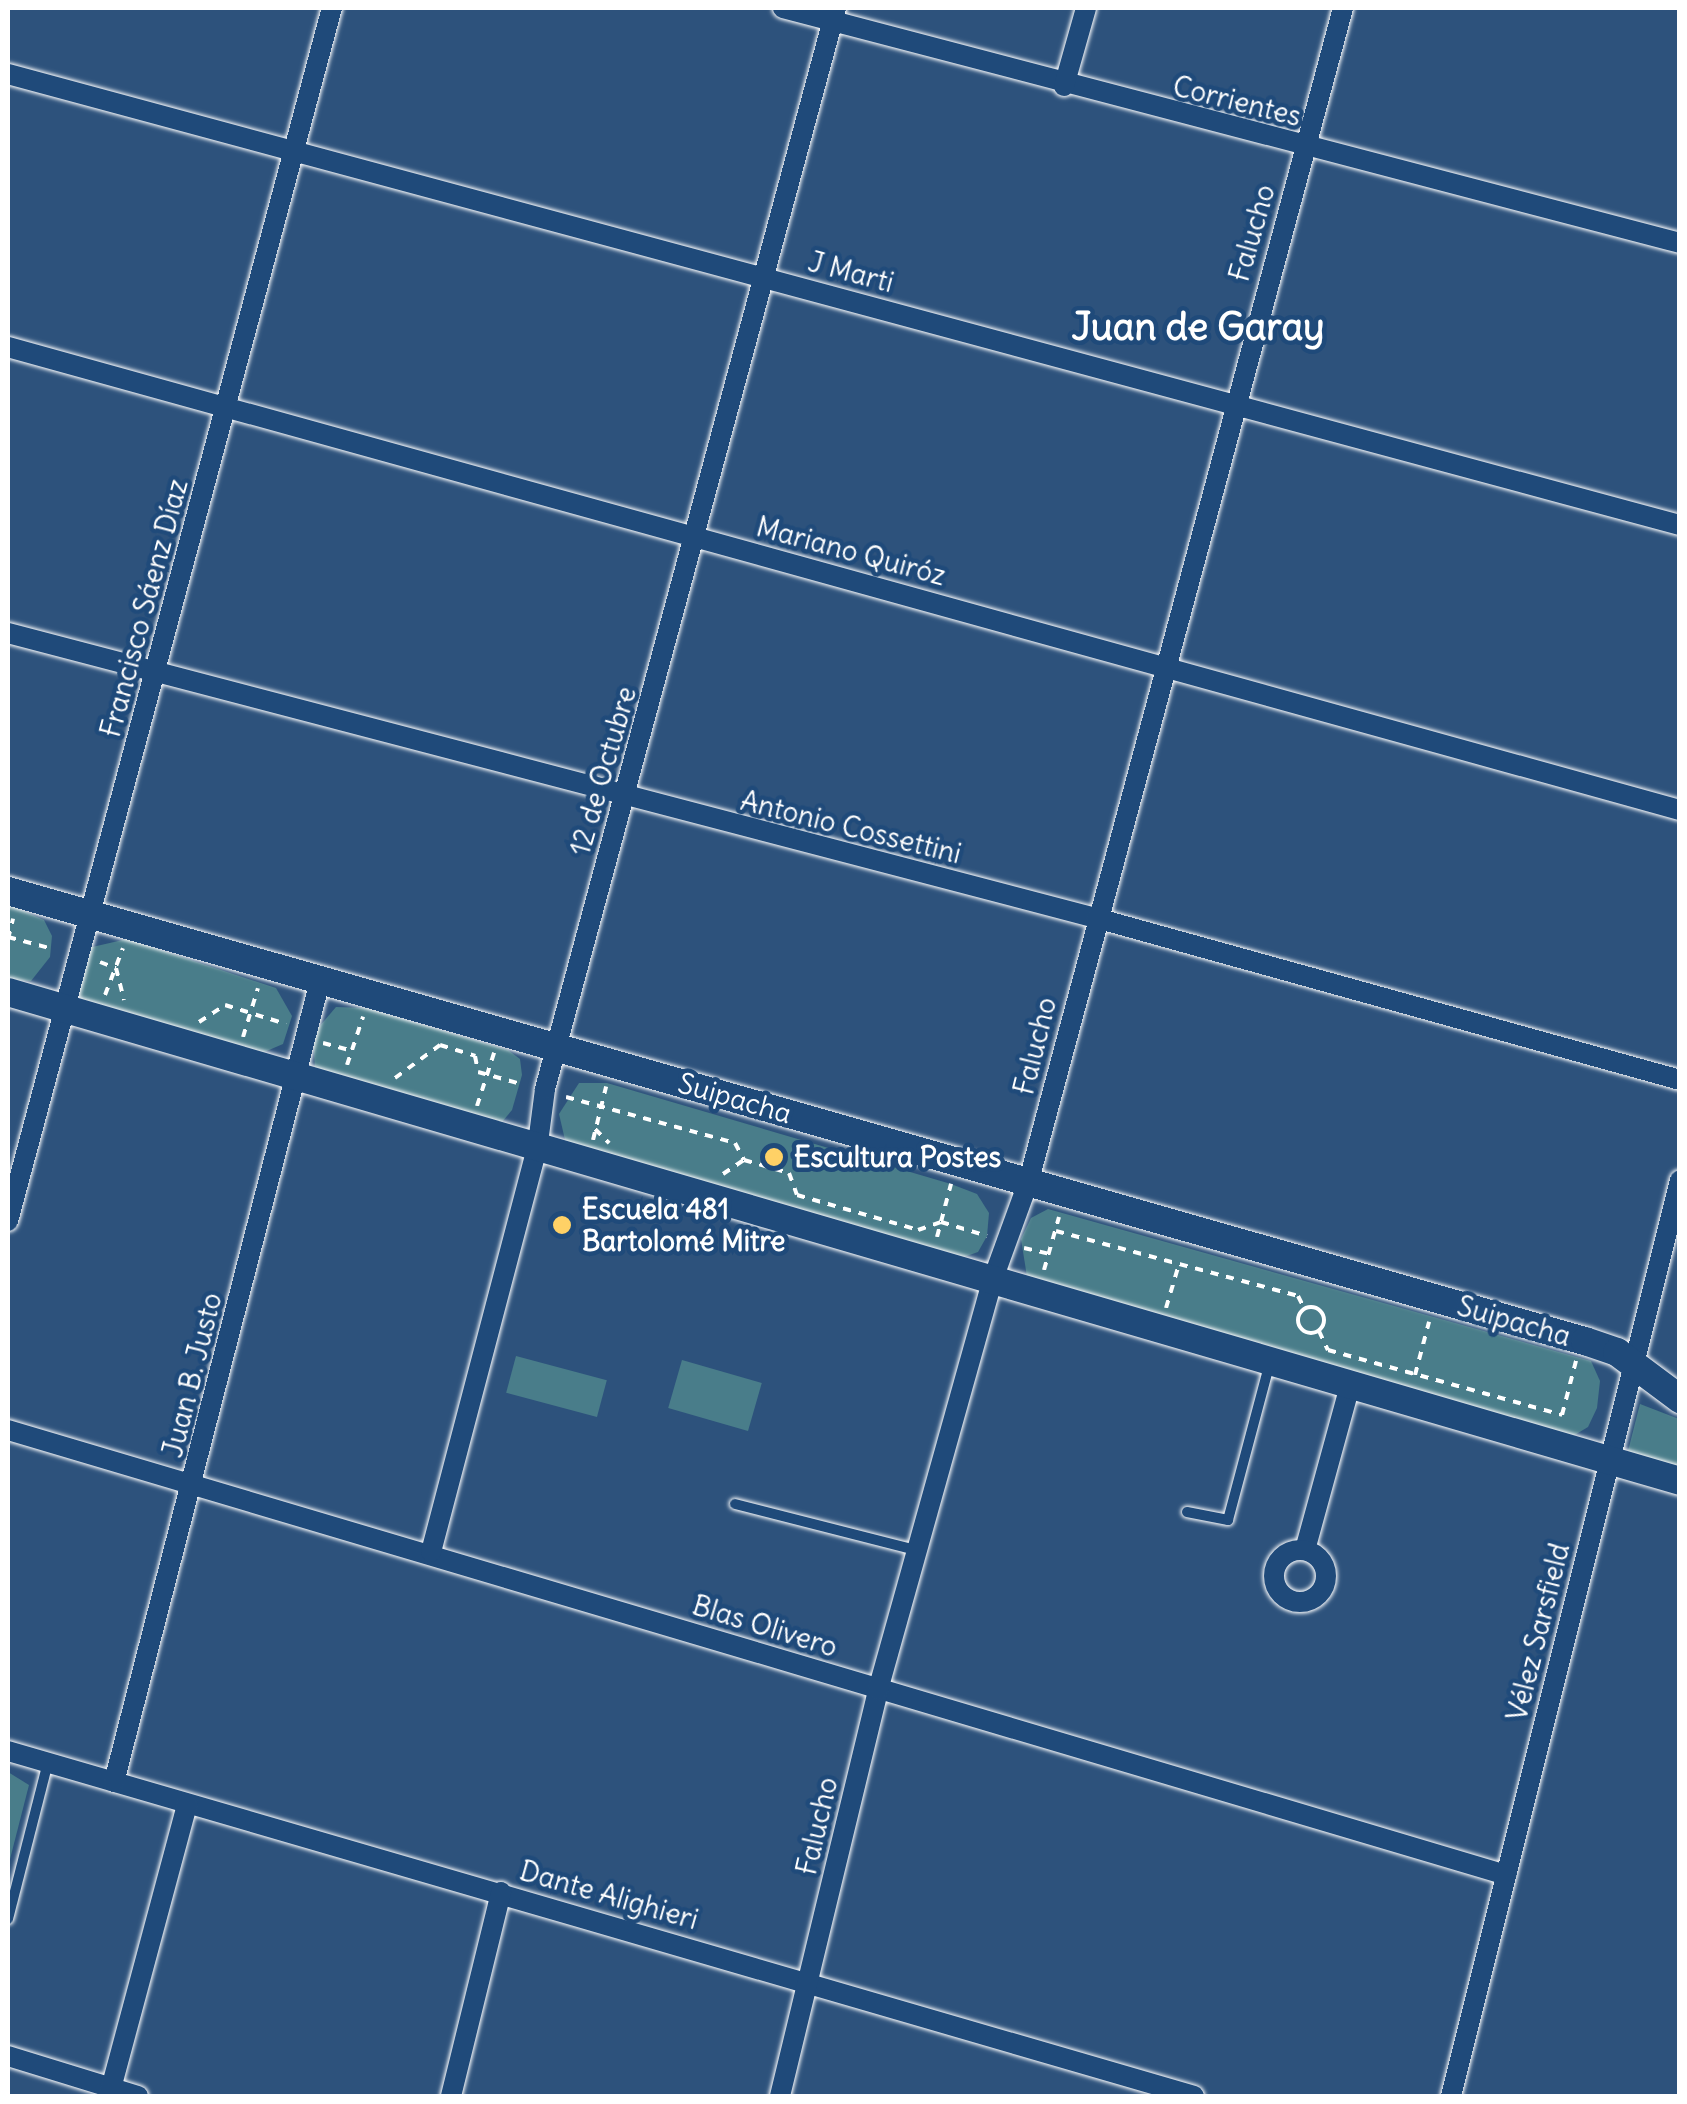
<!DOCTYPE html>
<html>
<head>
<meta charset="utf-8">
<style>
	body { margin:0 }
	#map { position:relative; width:1687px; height:2104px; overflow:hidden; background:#2d527c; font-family:Delius,sans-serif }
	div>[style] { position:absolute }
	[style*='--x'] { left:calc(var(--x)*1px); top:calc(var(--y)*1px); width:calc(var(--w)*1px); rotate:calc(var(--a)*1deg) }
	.green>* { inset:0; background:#497d8a; transform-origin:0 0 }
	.path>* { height:4px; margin-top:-2px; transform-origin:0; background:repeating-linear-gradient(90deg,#fff 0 8px,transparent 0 16px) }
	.path>.ring { margin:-2px; padding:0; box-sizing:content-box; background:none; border:4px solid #fff; border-radius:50% }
	.roads { filter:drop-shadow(0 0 2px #fff) drop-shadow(0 0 2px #fff) }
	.lane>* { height:10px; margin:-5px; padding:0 5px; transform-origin:5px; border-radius:5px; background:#1f4a7a }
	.street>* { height:20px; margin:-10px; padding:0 10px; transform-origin:10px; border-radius:10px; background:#1f4a7a }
	.street>.ring { margin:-10px; padding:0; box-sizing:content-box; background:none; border:20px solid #1f4a7a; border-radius:50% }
	.secondary>* { height:28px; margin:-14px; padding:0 14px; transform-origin:14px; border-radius:14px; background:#1f4a7a }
	.dots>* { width:28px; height:28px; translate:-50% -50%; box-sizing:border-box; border:5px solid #1f4a7a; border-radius:50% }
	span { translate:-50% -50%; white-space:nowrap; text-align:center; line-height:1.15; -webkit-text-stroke:9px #1f4a7a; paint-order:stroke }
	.street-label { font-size:28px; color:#fff }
	.poi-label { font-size:28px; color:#fff; font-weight:700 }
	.left { translate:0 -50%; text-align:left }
	.district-label { font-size:38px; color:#fff; font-weight:700 }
	.frame { position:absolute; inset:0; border:10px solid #fff; pointer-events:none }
</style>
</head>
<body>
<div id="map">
	<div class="green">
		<div style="clip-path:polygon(8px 904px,44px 920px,52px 936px,50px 957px,31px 981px,8px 980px)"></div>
		<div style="clip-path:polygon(127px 939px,276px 988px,292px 1016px,283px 1044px,255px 1056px,85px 1004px,77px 992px,88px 948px)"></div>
		<div style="clip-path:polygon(336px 1007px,366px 1008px,508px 1050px,520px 1059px,522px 1075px,512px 1110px,502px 1122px,315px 1070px,313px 1034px)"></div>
		<div style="clip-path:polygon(579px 1083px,607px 1083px,951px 1184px,977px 1194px,989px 1213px,987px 1236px,978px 1252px,958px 1259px,566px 1144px,559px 1114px)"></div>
		<div style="clip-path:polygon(1048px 1209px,1591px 1361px,1600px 1381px,1597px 1408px,1588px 1427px,1573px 1436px,1028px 1283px,1021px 1239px,1031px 1218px)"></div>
		<div style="left:516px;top:1356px;width:94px;height:38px;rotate:15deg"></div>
		<div style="left:682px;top:1360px;width:83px;height:50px;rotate:16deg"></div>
		<div style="clip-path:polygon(1640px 1404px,1679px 1419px,1679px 1468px,1628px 1451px)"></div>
		<div style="clip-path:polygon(8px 1772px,29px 1785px,8px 1867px)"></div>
	</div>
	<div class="path">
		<div style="--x:8;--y:937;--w:47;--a:14.9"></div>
		<div style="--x:8;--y:939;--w:21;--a:-76"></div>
		<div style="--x:100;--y:962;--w:17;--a:21"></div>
		<div style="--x:116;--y:968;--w:33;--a:76"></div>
		<div style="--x:105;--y:995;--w:50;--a:-69"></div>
		<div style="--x:199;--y:1022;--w:31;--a:-33"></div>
		<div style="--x:225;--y:1005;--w:64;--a:17.3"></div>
		<div style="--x:243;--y:1037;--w:51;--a:-73"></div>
		<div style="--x:323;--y:1043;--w:30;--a:15"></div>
		<div style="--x:347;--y:1065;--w:51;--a:-71.6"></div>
		<div style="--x:395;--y:1078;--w:56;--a:-36.3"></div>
		<div style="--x:440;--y:1045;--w:37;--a:17"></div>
		<div style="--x:475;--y:1056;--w:16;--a:79"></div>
		<div style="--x:478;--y:1072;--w:45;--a:15.6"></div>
		<div style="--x:566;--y:1097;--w:175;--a:15.2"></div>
		<div style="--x:735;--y:1143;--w:19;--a:62"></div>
		<div style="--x:477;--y:1106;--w:56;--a:-72.2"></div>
		<div style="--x:595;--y:1129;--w:20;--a:45"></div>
		<div style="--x:593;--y:1140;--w:55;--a:-76.2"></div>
		<div style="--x:723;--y:1174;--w:25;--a:-34"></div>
		<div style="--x:744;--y:1160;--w:47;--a:16.1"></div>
		<div style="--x:789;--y:1173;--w:23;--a:70"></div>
		<div style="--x:797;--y:1195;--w:126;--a:16.1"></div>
		<div style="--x:918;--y:1230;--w:24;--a:-19"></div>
		<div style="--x:941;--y:1222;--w:48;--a:16.9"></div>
		<div style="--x:1056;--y:1231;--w:251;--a:15"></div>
		<div style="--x:1298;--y:1296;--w:13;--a:63"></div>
		<div style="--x:937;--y:1237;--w:55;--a:-75.2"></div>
		<div style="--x:1024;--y:1248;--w:26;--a:13"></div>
		<div style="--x:1044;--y:1270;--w:55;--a:-74.2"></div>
		<div class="ring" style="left:1298px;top:1307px;width:22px;height:22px"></div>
		<div style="--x:1166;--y:1308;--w:46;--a:-73.5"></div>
		<div style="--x:1319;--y:1331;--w:21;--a:65"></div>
		<div style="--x:1328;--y:1350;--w:243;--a:15.5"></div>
		<div style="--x:1415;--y:1375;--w:55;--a:-75.2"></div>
		<div style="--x:1562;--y:1415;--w:56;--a:-75.5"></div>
	</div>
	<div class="roads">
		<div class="lane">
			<div style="--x:735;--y:1504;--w:187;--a:14.3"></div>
			<div style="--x:1187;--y:1512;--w:42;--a:11"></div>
			<div style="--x:1228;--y:1520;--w:163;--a:-75.1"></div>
			<div style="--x:8;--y:1919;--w:162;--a:-75.7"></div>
		</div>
		<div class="street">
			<div style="--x:783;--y:8;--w:927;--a:14.68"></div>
			<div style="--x:8;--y:74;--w:1732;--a:15.1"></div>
			<div style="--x:1064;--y:86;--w:81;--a:-74.2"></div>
			<div style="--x:8;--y:347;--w:1735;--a:15.48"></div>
			<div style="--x:8;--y:633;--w:1125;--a:14.68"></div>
			<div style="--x:1096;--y:918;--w:606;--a:15.5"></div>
			<div style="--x:8;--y:1221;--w:1256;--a:-75.05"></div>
			<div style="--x:8;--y:1430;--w:1563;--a:16.54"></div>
			<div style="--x:1305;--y:1550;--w:171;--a:-74.7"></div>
			<div class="ring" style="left:1274px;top:1550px;width:32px;height:32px"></div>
			<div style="--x:431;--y:1552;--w:423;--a:-75.3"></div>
			<div style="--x:538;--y:1143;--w:54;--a:-82.6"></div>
			<div style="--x:545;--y:1089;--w:1119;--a:-74.93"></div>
			<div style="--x:8;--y:1751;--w:1235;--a:16.22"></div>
			<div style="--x:114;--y:1782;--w:827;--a:-75.58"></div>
			<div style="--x:8;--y:2056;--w:136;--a:17.1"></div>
			<div style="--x:109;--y:2096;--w:302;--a:-75"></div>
			<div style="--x:451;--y:2096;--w:210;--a:-76.2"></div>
			<div style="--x:780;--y:2096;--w:418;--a:-76.4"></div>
			<div style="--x:878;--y:1690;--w:427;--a:-74.4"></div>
			<div style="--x:993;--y:1279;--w:105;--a:-70"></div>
			<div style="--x:1029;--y:1180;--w:1213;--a:-75"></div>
			<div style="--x:1451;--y:2096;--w:944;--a:-75.96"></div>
		</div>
		<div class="secondary">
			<div style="--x:8;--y:891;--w:1640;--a:15.93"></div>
			<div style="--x:1585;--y:1341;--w:34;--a:19"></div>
			<div style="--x:1617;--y:1352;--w:79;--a:36.7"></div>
			<div style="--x:8;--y:992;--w:1742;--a:16.3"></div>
		</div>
	</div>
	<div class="dots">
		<div style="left:774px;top:1157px;background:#ffd166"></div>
		<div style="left:562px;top:1225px;background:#ffd166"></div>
	</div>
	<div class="street-label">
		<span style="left:1237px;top:101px;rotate:14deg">Corrientes</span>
		<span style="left:1252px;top:233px;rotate:-74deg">Falucho</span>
		<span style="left:851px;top:272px;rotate:15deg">J Marti</span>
		<span style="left:851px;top:551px;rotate:15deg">Mariano Quiróz</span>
		<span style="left:144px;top:608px;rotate:-75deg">Francisco Sáenz Díaz</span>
		<span style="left:603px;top:771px;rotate:-74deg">12 de Octubre</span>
		<span style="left:851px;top:827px;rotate:14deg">Antonio Cossettini</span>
		<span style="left:1035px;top:1046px;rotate:-76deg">Falucho</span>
		<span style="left:735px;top:1098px;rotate:16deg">Suipacha</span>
		<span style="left:1514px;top:1321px;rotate:16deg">Suipacha</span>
		<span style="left:192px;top:1375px;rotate:-76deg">Juan B. Justo</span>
		<span style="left:765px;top:1626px;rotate:17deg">Blas Olivero</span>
		<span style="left:1538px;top:1632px;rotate:-76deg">Vélez Sarsfield</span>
		<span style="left:817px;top:1826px;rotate:-77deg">Falucho</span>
		<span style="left:609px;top:1895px;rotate:16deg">Dante Alighieri</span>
	</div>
	<div class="poi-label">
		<span class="left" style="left:794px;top:1157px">Escultura Postes</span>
		<span class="left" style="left:582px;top:1225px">Escuela 481<br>Bartolomé Mitre</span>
	</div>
	<div class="district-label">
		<span style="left:1198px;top:327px">Juan de Garay</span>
	</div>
	<div class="frame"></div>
</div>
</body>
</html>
